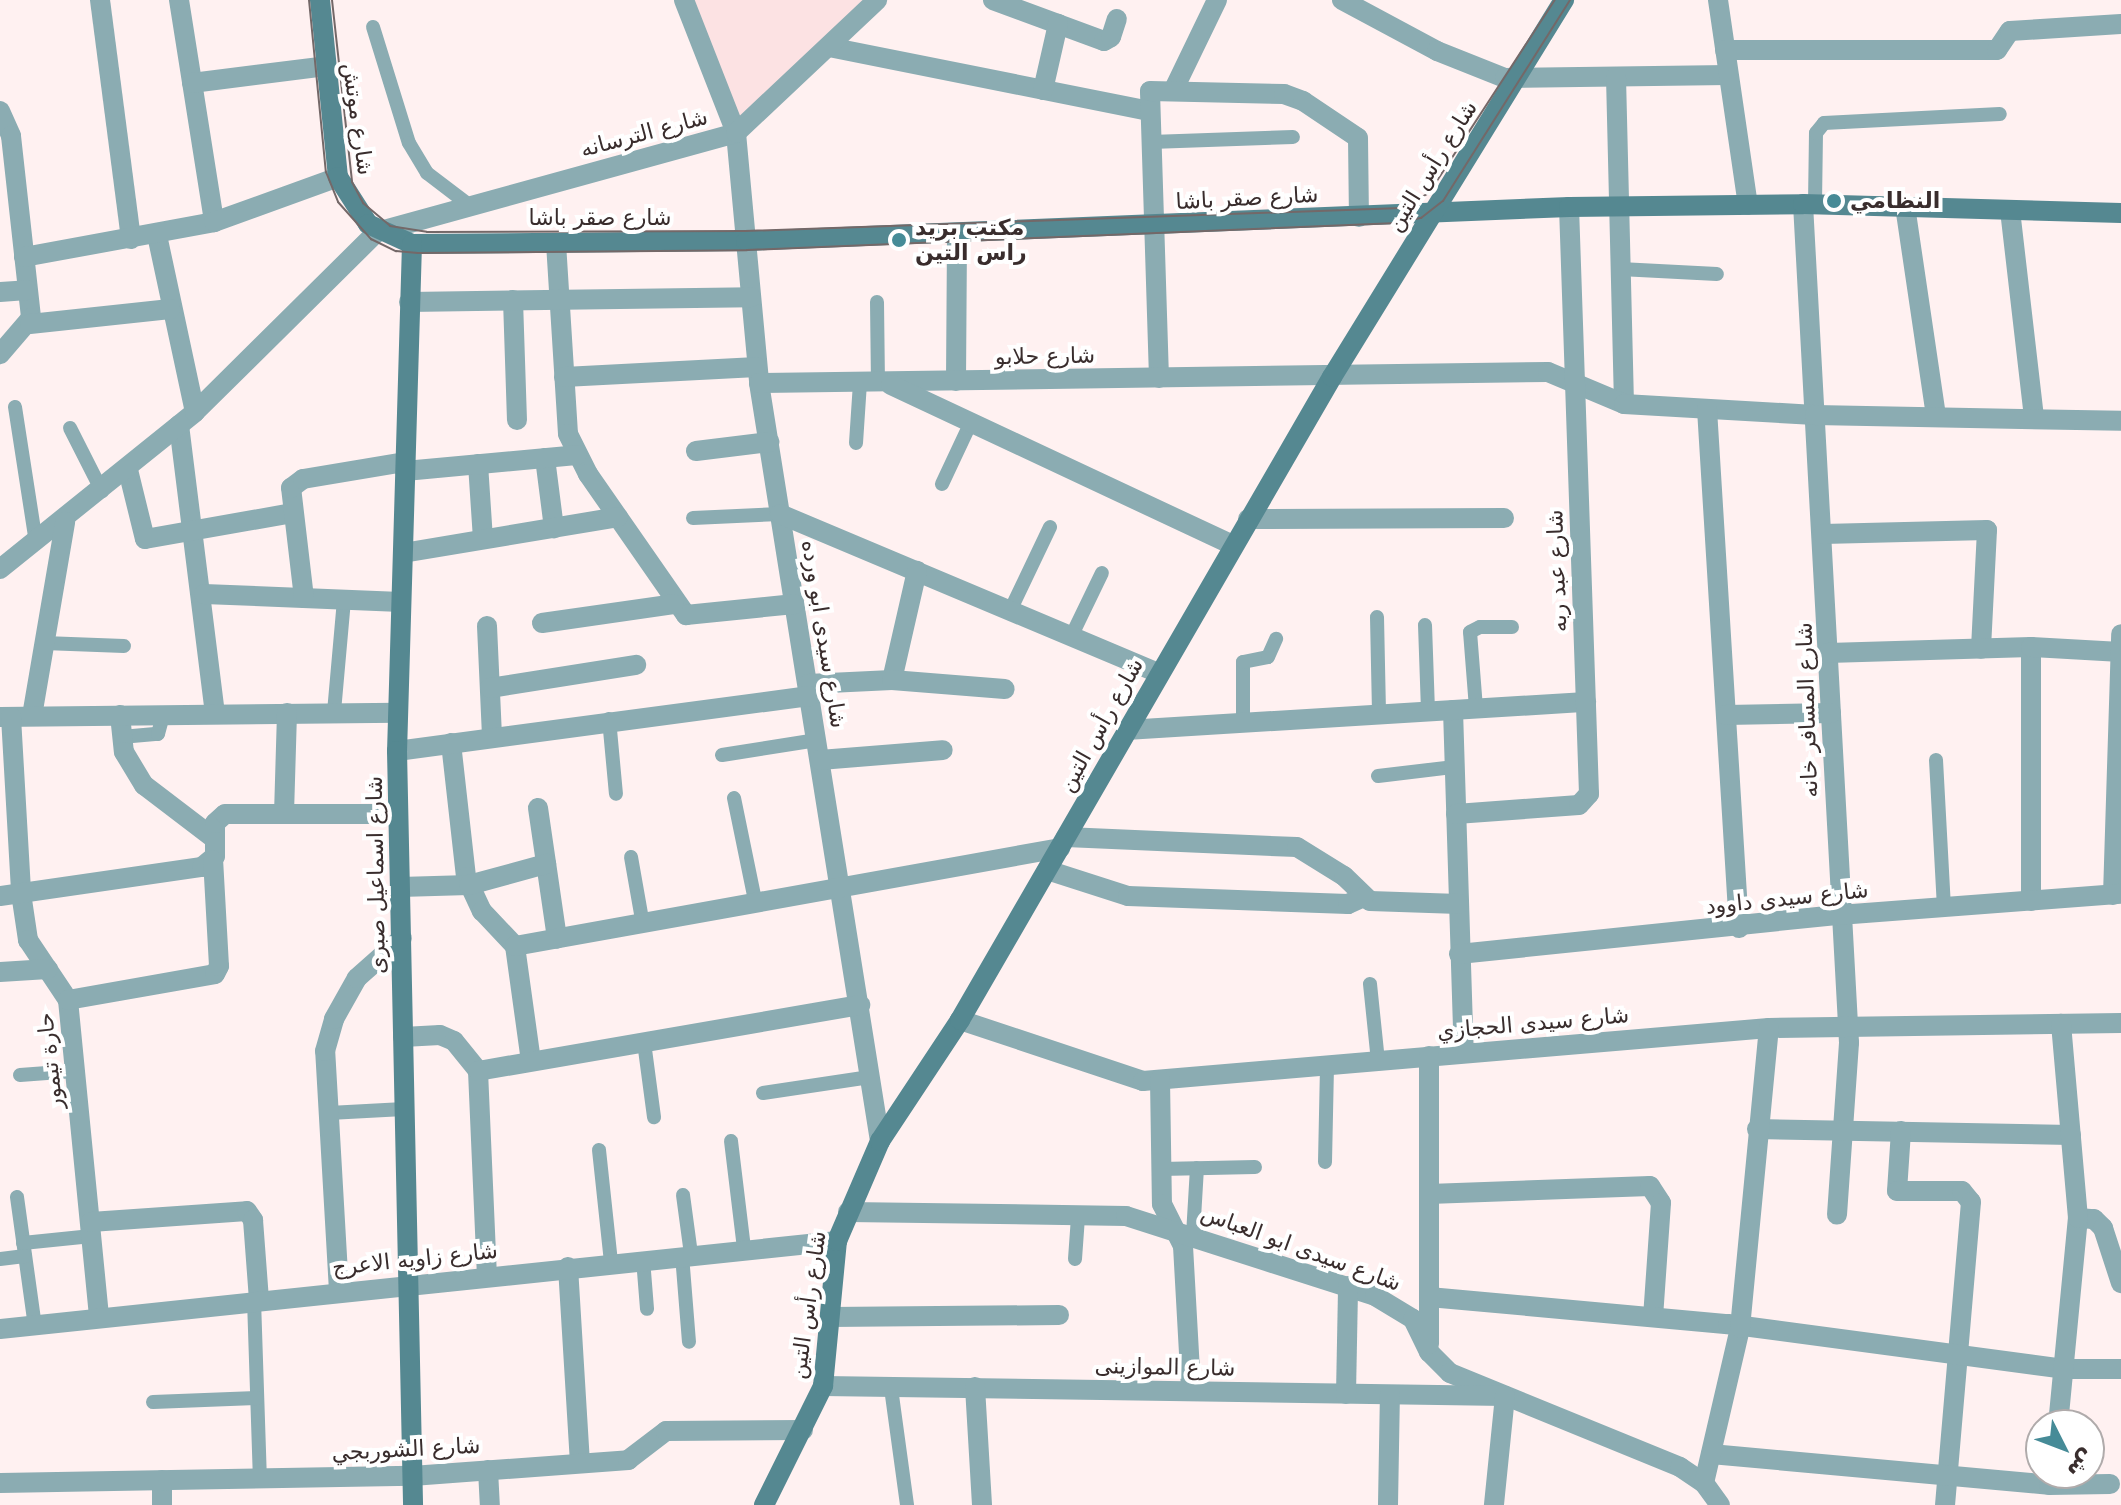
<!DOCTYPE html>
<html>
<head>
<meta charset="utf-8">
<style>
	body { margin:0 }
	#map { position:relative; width:2121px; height:1505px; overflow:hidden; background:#fff1f1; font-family:"DejaVu Sans",Cairo,sans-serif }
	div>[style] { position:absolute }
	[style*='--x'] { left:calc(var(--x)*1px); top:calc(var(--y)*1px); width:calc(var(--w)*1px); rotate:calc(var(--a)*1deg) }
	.built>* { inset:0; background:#fce2e3 }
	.lane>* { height:14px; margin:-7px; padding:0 7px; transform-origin:7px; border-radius:7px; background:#8bacb2 }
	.street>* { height:20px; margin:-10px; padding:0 10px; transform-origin:10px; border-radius:10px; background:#8bacb2 }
	.secondary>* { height:20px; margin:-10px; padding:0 10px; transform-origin:10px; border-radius:10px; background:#558891 }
	.tram>* { height:2px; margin:-1px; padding:0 1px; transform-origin:1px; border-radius:1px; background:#746868 }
	.dots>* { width:22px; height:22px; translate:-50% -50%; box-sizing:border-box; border:4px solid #fff; border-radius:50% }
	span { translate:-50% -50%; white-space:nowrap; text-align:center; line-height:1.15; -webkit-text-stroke:8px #fff; paint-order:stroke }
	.street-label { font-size:22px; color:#392d2d }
	.poi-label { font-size:22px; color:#392d2d; font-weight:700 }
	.left { translate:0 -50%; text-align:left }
	.north { position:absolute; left:2025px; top:1409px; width:80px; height:80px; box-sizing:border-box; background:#fff; border:2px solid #b0abab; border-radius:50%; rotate:132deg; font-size:22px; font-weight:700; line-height:32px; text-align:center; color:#392d2d }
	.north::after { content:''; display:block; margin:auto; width:28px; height:36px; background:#468b97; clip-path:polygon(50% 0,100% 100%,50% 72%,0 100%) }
</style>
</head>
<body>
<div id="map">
	<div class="built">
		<div style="clip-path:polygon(688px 0,867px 0,740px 125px)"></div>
	</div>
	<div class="lane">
		<div style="--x:373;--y:27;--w:121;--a:72.8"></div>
		<div style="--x:409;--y:143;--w:35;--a:59"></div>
		<div style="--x:427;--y:173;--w:53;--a:37.3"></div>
		<div style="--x:1151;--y:142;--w:142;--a:-2"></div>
		<div style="--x:1815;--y:204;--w:71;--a:-89.2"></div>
		<div style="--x:1816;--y:133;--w:13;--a:-51"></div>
		<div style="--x:1824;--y:123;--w:176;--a:-2.9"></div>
		<div style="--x:1620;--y:269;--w:97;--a:3"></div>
		<div style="--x:877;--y:302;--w:80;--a:89.3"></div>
		<div style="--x:15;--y:407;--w:138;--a:81.2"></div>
		<div style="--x:70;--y:428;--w:71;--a:63.1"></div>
		<div style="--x:856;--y:443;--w:61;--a:-86.2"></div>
		<div style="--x:942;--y:484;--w:68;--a:-64.9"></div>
		<div style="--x:693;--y:518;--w:87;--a:-2.6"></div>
		<div style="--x:1010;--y:611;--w:93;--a:-64.5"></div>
		<div style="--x:1377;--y:617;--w:97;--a:88.8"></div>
		<div style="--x:1425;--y:625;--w:86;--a:88"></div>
		<div style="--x:1071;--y:637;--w:71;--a:-64.2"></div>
		<div style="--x:44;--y:643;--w:80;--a:2.1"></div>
		<div style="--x:1476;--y:708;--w:76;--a:-94.5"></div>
		<div style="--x:1470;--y:632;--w:11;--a:-27"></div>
		<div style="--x:1480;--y:627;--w:32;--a:0"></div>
		<div style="--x:334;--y:712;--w:112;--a:-84.9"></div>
		<div style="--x:609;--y:719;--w:75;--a:84.7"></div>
		<div style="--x:1243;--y:722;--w:60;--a:-90"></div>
		<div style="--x:1243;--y:662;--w:25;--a:-11"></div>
		<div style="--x:1268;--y:657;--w:20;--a:-66"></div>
		<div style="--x:121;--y:737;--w:37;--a:-5"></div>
		<div style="--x:158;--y:734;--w:20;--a:-75"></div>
		<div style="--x:722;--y:755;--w:96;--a:-9"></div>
		<div style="--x:1936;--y:760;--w:148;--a:86.9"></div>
		<div style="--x:1378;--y:776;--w:77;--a:-6.8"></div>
		<div style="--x:734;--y:798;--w:109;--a:78.4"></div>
		<div style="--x:631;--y:857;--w:69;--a:80"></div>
		<div style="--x:1370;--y:984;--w:77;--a:84.1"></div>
		<div style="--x:644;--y:1042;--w:76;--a:82.4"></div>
		<div style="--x:20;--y:1075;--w:54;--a:-4.2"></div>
		<div style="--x:763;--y:1093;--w:108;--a:-8.5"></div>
		<div style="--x:329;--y:1113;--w:75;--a:-3.1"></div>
		<div style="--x:731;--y:1141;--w:109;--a:83.1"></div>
		<div style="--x:599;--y:1150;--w:113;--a:83.9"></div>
		<div style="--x:1325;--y:1162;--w:97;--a:-88.8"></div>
		<div style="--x:1161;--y:1169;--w:94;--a:-1.2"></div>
		<div style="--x:683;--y:1195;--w:60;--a:82.3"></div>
		<div style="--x:17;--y:1197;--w:130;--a:82.1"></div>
		<div style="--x:1193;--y:1235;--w:67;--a:-86.6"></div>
		<div style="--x:23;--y:1243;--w:69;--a:-5.8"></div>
		<div style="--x:682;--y:1255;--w:87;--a:85.4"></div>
		<div style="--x:0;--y:1259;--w:25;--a:-7"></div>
		<div style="--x:643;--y:1259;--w:50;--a:85.4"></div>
		<div style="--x:1075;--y:1259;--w:42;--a:-85.9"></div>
		<div style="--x:254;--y:1300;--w:178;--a:88.1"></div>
		<div style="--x:891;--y:1388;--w:118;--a:82.2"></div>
		<div style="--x:153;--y:1402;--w:104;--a:-2.2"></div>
	</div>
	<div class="street">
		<div style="--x:100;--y:0;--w:241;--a:82.6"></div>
		<div style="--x:179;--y:0;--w:225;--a:81"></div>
		<div style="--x:684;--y:0;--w:143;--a:68.6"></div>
		<div style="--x:736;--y:133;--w:251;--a:84.7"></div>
		<div style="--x:759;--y:383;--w:768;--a:80.93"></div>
		<div style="--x:993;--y:0;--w:118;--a:20.3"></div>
		<div style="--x:1104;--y:41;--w:8;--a:-30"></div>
		<div style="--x:1111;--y:37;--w:19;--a:-72"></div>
		<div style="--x:1342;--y:0;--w:108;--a:28.2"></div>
		<div style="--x:1437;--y:51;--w:73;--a:21.7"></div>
		<div style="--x:1505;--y:78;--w:223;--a:-0.8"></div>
		<div style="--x:1718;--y:0;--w:207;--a:81.7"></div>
		<div style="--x:829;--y:47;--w:326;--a:11.3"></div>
		<div style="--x:1725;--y:50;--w:272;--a:0"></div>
		<div style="--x:1997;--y:50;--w:23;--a:-56"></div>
		<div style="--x:2010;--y:31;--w:111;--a:-3.6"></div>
		<div style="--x:1616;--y:77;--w:327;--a:88.6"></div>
		<div style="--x:192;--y:83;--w:135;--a:-7.2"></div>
		<div style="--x:1043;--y:90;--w:68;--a:-77.2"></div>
		<div style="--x:1173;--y:91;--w:101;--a:-64.2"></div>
		<div style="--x:0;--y:111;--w:27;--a:66"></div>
		<div style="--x:11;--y:136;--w:183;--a:83.7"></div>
		<div style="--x:31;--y:318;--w:48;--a:130.7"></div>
		<div style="--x:1803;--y:204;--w:840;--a:86.86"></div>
		<div style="--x:1849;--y:1043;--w:172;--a:94"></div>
		<div style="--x:1905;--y:206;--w:211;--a:81.6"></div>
		<div style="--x:2010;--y:210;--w:208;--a:83.4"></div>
		<div style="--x:157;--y:235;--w:181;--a:77.9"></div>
		<div style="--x:556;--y:243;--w:191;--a:86.4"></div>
		<div style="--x:568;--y:434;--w:45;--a:63.4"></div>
		<div style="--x:588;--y:474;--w:172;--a:55.2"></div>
		<div style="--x:686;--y:615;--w:109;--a:-5.8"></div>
		<div style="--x:24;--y:257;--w:193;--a:-10.4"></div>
		<div style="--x:214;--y:222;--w:132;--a:-19.9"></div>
		<div style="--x:0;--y:292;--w:27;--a:-4"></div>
		<div style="--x:513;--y:300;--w:120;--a:88.1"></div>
		<div style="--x:409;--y:302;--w:342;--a:-0.8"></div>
		<div style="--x:30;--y:324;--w:141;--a:-6.1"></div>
		<div style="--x:564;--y:377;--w:193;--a:-3"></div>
		<div style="--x:1159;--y:378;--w:287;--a:-91.8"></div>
		<div style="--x:1150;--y:91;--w:134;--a:1.3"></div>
		<div style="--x:1284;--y:94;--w:20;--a:20"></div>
		<div style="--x:1303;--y:101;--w:66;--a:33.9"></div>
		<div style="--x:1358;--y:138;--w:79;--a:89.3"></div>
		<div style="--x:956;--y:381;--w:148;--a:-89.6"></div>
		<div style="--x:759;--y:383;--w:789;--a:-0.8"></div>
		<div style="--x:1548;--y:372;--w:82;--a:22.8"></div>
		<div style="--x:1624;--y:404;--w:191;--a:3.3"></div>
		<div style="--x:1815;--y:415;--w:306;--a:1.1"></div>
		<div style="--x:891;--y:385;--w:377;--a:25.1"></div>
		<div style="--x:1707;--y:409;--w:520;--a:86.47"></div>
		<div style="--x:179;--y:425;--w:291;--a:82.9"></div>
		<div style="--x:696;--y:451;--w:74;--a:-7"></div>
		<div style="--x:545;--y:458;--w:71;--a:82.7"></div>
		<div style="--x:478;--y:464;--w:75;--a:86.2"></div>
		<div style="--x:128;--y:470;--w:71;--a:76.2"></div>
		<div style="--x:145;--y:539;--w:149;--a:-10"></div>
		<div style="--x:405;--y:471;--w:172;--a:-5.3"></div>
		<div style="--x:780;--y:514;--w:410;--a:22.8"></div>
		<div style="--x:1248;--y:519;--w:256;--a:-0.2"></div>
		<div style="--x:1823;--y:534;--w:164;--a:-1.4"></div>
		<div style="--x:1987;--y:530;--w:119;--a:92.9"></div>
		<div style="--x:403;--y:553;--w:218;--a:-9.5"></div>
		<div style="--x:0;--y:569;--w:250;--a:-38.8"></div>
		<div style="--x:195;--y:412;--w:256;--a:-44.7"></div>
		<div style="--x:377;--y:232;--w:372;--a:-15.4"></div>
		<div style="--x:736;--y:133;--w:194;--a:-43.3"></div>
		<div style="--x:204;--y:594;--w:197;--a:2.3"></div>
		<div style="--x:304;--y:598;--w:111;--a:-96.7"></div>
		<div style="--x:291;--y:488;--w:15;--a:-37"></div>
		<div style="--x:303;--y:479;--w:103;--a:-9.5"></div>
		<div style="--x:542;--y:623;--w:133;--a:-8.2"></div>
		<div style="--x:487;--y:626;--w:111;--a:87.4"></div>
		<div style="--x:2031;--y:647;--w:254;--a:90"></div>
		<div style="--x:1828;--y:653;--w:203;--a:-1.7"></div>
		<div style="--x:2031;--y:647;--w:90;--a:3.2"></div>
		<div style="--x:892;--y:680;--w:112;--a:-77.1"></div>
		<div style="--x:808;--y:684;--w:84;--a:-2.7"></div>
		<div style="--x:892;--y:680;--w:113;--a:4.6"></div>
		<div style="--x:490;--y:688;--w:148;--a:-9"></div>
		<div style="--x:1453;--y:710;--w:343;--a:88.2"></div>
		<div style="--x:120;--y:715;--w:37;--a:84"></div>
		<div style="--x:124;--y:752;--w:39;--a:59"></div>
		<div style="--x:144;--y:785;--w:89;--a:37.3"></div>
		<div style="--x:1726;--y:715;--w:105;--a:-1.1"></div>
		<div style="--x:32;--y:716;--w:197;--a:-80.3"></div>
		<div style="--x:0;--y:717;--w:398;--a:-0.6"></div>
		<div style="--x:11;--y:717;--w:176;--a:86.7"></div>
		<div style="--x:21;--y:893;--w:48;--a:81.5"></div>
		<div style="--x:28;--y:940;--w:72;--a:56.3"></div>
		<div style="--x:68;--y:1000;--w:319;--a:84.4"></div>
		<div style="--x:1126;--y:730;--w:461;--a:-3.5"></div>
		<div style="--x:451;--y:743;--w:135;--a:83.6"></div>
		<div style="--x:466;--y:877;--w:38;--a:65"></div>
		<div style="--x:482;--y:911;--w:48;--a:46.7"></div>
		<div style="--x:515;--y:946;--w:116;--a:82.1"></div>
		<div style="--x:397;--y:751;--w:416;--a:-7.6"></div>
		<div style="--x:820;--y:760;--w:123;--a:-4.6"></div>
		<div style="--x:538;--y:808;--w:132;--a:81.7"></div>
		<div style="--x:284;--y:814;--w:101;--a:-88.3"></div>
		<div style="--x:1456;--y:814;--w:123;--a:-4.2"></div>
		<div style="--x:1579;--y:805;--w:15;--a:-48"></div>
		<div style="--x:1589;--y:794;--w:587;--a:-91.95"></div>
		<div style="--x:1066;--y:837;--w:231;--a:2.5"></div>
		<div style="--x:1297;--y:847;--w:55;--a:31.7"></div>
		<div style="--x:1344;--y:876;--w:36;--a:44"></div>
		<div style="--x:1370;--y:901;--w:89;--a:1.9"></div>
		<div style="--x:1047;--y:870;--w:85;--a:17.8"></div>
		<div style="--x:1128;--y:896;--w:220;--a:2.1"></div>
		<div style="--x:1348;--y:904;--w:17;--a:-24"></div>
		<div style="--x:400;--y:887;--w:69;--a:-1.7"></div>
		<div style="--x:469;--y:885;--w:80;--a:-15.3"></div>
		<div style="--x:2113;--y:895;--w:261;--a:-88.2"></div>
		<div style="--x:0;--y:896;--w:204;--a:-8.2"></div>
		<div style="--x:202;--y:867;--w:17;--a:-40"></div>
		<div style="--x:215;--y:856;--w:33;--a:-90"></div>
		<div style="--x:215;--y:823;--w:13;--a:-42"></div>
		<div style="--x:225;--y:814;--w:173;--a:0"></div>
		<div style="--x:515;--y:946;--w:554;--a:-10.19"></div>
		<div style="--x:1459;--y:954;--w:382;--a:-5.9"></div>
		<div style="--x:1839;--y:915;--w:283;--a:-4.3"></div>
		<div style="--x:0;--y:972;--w:48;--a:-3.6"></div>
		<div style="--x:68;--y:1000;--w:149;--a:-10"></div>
		<div style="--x:215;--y:974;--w:9;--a:-63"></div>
		<div style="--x:219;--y:966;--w:106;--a:-93.2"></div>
		<div style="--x:960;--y:1020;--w:193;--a:18.4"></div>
		<div style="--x:1143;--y:1081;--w:628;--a:-4.84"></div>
		<div style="--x:1769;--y:1028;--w:352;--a:-0.8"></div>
		<div style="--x:403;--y:1037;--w:37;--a:-3"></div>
		<div style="--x:440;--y:1035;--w:15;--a:23"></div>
		<div style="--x:454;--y:1041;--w:38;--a:51"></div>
		<div style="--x:478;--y:1071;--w:204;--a:87.5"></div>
		<div style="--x:478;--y:1071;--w:388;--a:-9.8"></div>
		<div style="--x:1160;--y:1080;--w:124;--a:89.1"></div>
		<div style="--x:1162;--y:1204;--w:47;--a:63.4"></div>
		<div style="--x:1183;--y:1246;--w:145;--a:86.8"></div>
		<div style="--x:1757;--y:1129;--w:314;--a:1.1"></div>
		<div style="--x:1901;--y:1131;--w:60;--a:93.8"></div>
		<div style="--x:1897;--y:1191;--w:65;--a:0"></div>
		<div style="--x:1962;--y:1191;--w:14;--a:51"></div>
		<div style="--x:1971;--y:1202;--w:304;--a:94.9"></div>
		<div style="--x:1429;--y:1194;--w:221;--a:-2.1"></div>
		<div style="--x:1650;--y:1186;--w:20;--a:57"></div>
		<div style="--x:1661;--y:1203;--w:114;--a:94"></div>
		<div style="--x:848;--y:1212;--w:278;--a:0.8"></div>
		<div style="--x:1126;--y:1216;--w:262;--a:17.8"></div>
		<div style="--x:1375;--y:1296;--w:44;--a:31.2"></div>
		<div style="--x:1413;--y:1319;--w:37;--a:64"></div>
		<div style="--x:1429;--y:1352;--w:30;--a:45"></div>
		<div style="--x:1450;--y:1373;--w:248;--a:22.2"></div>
		<div style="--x:1680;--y:1467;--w:29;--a:34"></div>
		<div style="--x:1704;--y:1483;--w:27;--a:54"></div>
		<div style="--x:2078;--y:1218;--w:16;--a:4"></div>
		<div style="--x:2094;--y:1219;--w:13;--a:45"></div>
		<div style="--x:2103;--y:1228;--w:58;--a:71.9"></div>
		<div style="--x:91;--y:1222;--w:156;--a:-4"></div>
		<div style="--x:247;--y:1211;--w:11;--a:56"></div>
		<div style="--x:253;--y:1220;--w:80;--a:85.7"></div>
		<div style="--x:568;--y:1267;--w:196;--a:86.5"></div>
		<div style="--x:339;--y:1291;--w:240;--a:-93.3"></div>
		<div style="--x:325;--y:1051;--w:33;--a:-74"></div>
		<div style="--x:334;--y:1019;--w:47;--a:-60.7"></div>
		<div style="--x:357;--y:978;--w:60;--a:-41.6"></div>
		<div style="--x:1429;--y:1297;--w:300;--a:5.2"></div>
		<div style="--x:1728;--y:1324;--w:341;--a:7.6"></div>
		<div style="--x:2066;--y:1369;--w:55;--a:0"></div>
		<div style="--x:830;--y:1317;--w:229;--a:-0.5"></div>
		<div style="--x:0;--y:1329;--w:842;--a:-6"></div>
		<div style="--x:1429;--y:1344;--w:288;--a:-90"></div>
		<div style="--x:823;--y:1386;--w:682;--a:0.84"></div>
		<div style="--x:1505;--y:1396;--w:110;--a:95.8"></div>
		<div style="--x:975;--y:1387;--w:118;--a:86.6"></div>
		<div style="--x:1346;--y:1394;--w:108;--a:-88.9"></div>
		<div style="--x:2058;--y:1425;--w:208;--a:-84.5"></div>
		<div style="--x:2078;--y:1218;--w:195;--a:-95"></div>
		<div style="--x:1711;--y:1454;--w:339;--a:5.2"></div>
		<div style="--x:2049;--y:1485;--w:61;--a:-0.9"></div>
		<div style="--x:488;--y:1470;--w:35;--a:87"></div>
		<div style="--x:162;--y:1480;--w:25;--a:90"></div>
		<div style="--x:0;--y:1483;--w:412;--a:-1"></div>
		<div style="--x:412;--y:1476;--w:217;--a:-4.2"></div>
		<div style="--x:628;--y:1460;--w:48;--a:-37.3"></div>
		<div style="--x:666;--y:1431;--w:137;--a:-0.4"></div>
		<div style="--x:1704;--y:1483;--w:159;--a:-76.9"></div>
		<div style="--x:1740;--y:1328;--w:301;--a:-84.5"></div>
		<div style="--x:1388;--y:1505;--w:110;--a:-89"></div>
	</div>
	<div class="secondary">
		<div style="--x:320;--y:0;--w:178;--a:84.2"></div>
		<div style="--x:338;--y:177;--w:56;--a:57.4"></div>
		<div style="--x:368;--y:224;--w:48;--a:24.4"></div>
		<div style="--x:412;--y:244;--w:334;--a:-0.5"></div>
		<div style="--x:746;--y:241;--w:824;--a:-2.37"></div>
		<div style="--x:1569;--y:207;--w:234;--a:-0.7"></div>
		<div style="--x:1803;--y:204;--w:318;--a:1.6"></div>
		<div style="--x:412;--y:244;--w:507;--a:91.69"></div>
		<div style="--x:397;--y:751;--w:754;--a:88.78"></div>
		<div style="--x:764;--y:1505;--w:133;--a:-63.6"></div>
		<div style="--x:823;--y:1386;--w:146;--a:-84.5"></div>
		<div style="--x:837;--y:1241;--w:109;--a:-66.7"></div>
		<div style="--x:880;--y:1141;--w:145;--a:-56.5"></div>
		<div style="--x:960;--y:1020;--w:743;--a:-59.95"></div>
		<div style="--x:1332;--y:377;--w:443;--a:-58.4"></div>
	</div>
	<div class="tram">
		<div style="--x:309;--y:0;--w:173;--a:84.4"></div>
		<div style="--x:326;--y:172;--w:32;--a:68"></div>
		<div style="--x:338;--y:202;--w:50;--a:48.3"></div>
		<div style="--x:371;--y:239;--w:28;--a:26"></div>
		<div style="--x:396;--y:251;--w:22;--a:5"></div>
		<div style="--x:418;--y:253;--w:329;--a:-0.5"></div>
		<div style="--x:747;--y:250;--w:651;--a:-2.38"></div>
		<div style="--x:1397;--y:223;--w:25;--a:-12"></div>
		<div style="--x:1421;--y:218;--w:28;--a:-38"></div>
		<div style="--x:1443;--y:201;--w:238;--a:-57.7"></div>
		<div style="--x:332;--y:0;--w:183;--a:83.7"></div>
		<div style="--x:352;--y:182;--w:24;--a:62"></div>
		<div style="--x:363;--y:203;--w:35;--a:40"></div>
		<div style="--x:390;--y:226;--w:37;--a:9"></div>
		<div style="--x:427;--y:232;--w:318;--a:-0.2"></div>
		<div style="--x:745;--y:231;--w:657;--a:-2"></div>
		<div style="--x:1402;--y:208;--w:31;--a:-29"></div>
		<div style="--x:1429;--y:193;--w:230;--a:-56.9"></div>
	</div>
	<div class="dots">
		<div style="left:1834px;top:201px;background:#468b97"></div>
		<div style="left:899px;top:240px;background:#468b97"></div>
	</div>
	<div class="street-label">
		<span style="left:358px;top:119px;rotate:82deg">شارع موتش</span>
		<span style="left:644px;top:133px;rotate:-15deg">شارع الترسانه</span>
		<span style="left:1432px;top:166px;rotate:-58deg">شارع رأس التين</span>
		<span style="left:1247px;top:198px;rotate:-3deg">شارع صقر باشا</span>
		<span style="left:600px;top:218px">شارع صقر باشا</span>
		<span style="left:1045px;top:356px;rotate:-1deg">شارع حلابو</span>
		<span style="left:1557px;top:571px;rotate:-92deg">شارع عبد ربه</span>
		<span style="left:824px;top:634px;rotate:81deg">شارع سيدى ابو ورده</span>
		<span style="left:1807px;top:710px;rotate:-92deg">شارع المسافر خانه</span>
		<span style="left:1101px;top:725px;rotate:-61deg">شارع رأس التين</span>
		<span style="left:376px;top:875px;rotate:-91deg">شارع اسماعيل صبرى</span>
		<span style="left:1787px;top:898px;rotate:-6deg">شارع سيدى داوود</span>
		<span style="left:1533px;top:1023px;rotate:-5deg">شارع سيدى الحجازي</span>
		<span style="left:50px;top:1061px;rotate:-96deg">حارة تيمور</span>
		<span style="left:1301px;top:1248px;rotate:20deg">شارع سيدى ابو العباس</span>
		<span style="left:415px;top:1259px;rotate:-6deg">شارع زاويه الاعرج</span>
		<span style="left:808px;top:1305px;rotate:-82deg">شارع رأس التين</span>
		<span style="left:1165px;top:1367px;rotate:1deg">شارع الموازينى</span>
		<span style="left:406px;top:1449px;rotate:-3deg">شارع الشوربجي</span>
	</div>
	<div class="poi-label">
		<span class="left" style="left:1850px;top:201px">النظامي</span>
		<span class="left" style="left:915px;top:240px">مكتب بريد<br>راس التين</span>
	</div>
	<div class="north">ش</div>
</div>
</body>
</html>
